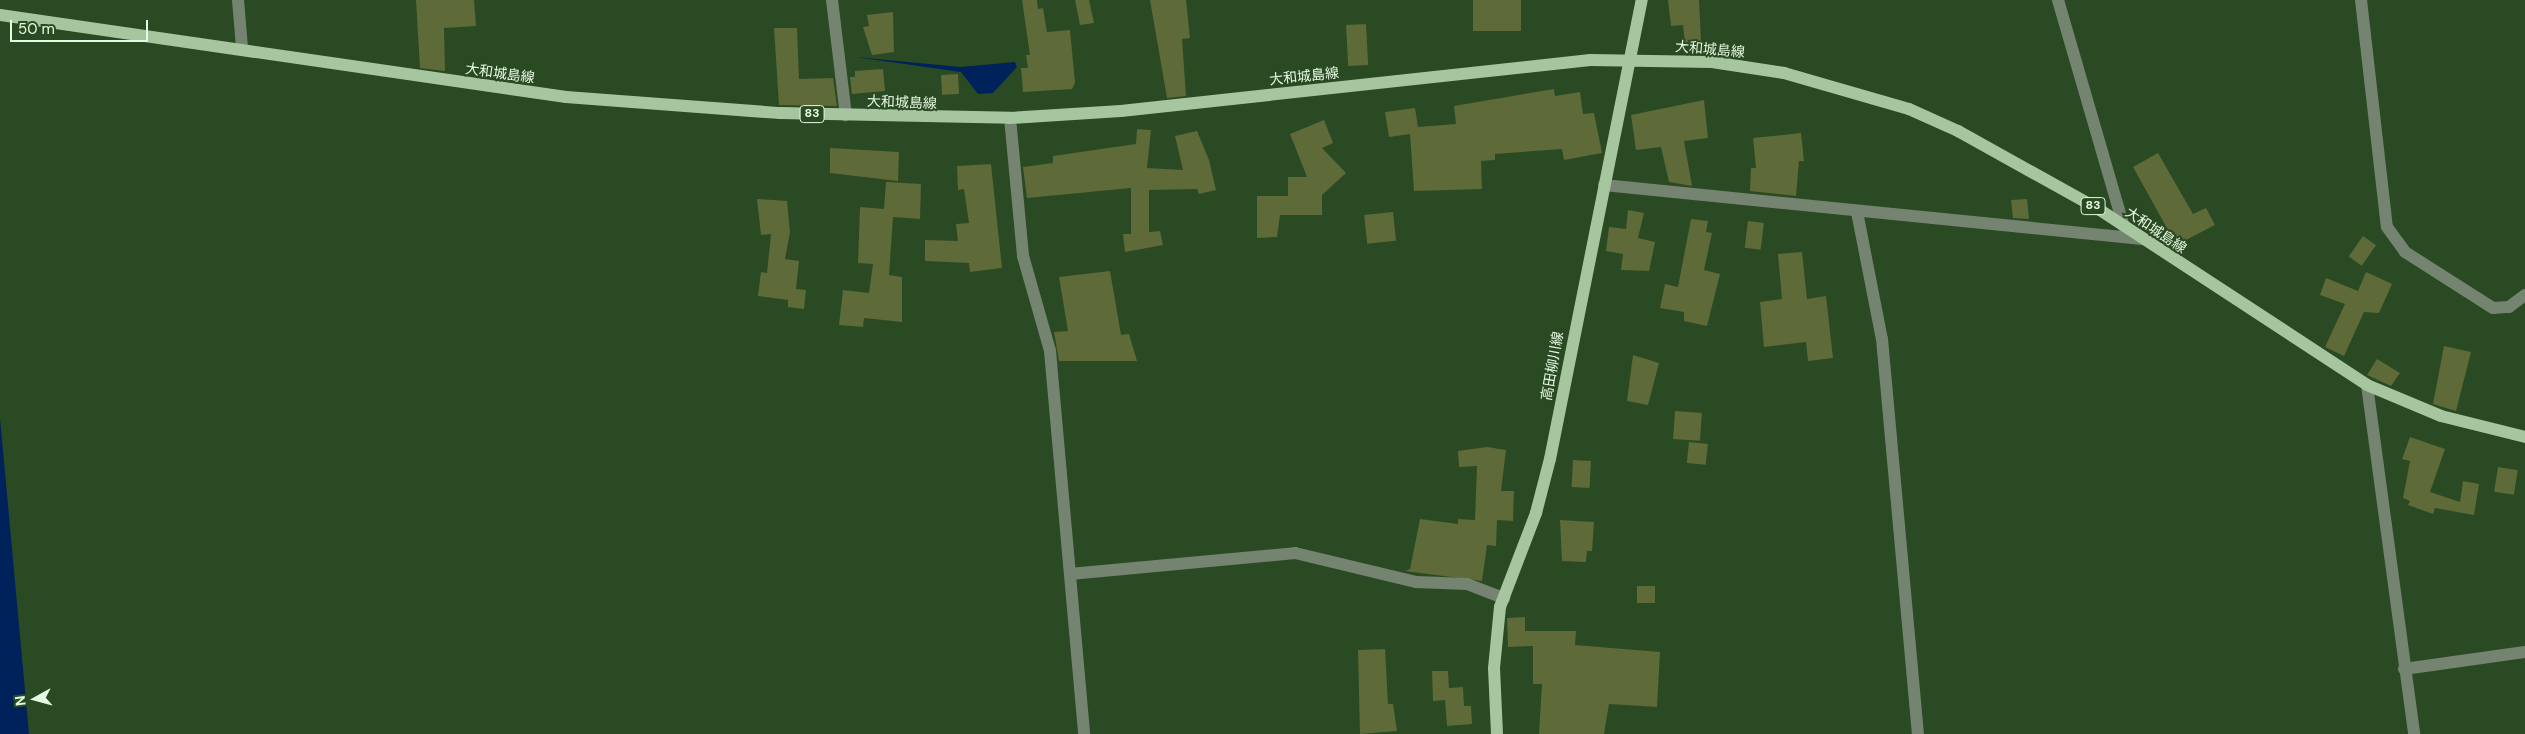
<!DOCTYPE html>
<html>
<head>
<meta charset="utf-8">
<style>
	body { margin:0 }
	#map { position:relative; width:2525px; height:734px; overflow:hidden; background:#2a4a23; font-family:"DM Sans","Noto Sans JP",sans-serif }
	div>[style] { position:absolute }
	[style*='--x'] { left:calc(var(--x)*1px); top:calc(var(--y)*1px); width:calc(var(--w)*1px); rotate:calc(var(--a)*1deg) }
	.water>* { inset:0; background:#00225b }
	.building>* { inset:0; background:#5e6a37; transform-origin:0 0 }
	.minor>* { height:12px; margin:-6px; padding:0 6px; transform-origin:6px; border-radius:6px; background:#758471 }
	.major>* { height:12px; margin:-6px; padding:0 6px; transform-origin:6px; border-radius:6px; background:#a6c69f }
	span { translate:-50% -50%; white-space:nowrap; text-align:center; line-height:1.15; -webkit-text-stroke:4px #2a4a23; paint-order:stroke }
	.shield-label span { padding:1px 4px; background:#2a4a23; border:1px solid; border-radius:4px; -webkit-text-stroke-width:0 }
	.shield-label { font-size:12px; color:#e6f9e2; font-weight:700 }
	.street-label { font-size:14px; color:#e6f9e2 }
	.north { position:absolute; left:10px; top:674px; width:50px; height:50px; -webkit-text-stroke:4px #2a4a23; paint-order:stroke; rotate:263deg; font-size:14px; font-weight:700; line-height:20px; text-align:center; color:#e6f9e2 }
	.north::after { content:''; display:block; margin:auto; width:18px; height:22px; background:#e6f9e2; clip-path:polygon(50% 0,100% 100%,50% 72%,0 100%) }
	.scale { position:absolute; left:10px; top:20px; width:138px; height:22px; box-sizing:border-box; border:2px solid #e6f9e2; border-top:0; padding-left:6px; font-size:15px; line-height:18px; white-space:nowrap; color:#e6f9e2; -webkit-text-stroke:4px #2a4a23; paint-order:stroke }
</style>
</head>
<body>
<div id="map">
	<div class="water">
		<div style="clip-path:polygon(855px 57px,961px 67px,1015px 62px,1017px 67px,993px 93px,978px 94px,961px 72px)"></div>
		<div style="clip-path:polygon(0 418px,29px 734px,0 734px)"></div>
	</div>
	<div class="building">
		<div style="clip-path:polygon(416px 0,474px 0,476px 26px,444px 28px,445px 71px,420px 68px)"></div>
		<div style="clip-path:polygon(1022px 0,1037px 0,1038px 9px,1043px 8px,1047px 32px,1070px 30px,1075px 83px,1072px 89px,1023px 92px,1021px 68px,1028px 68px,1026px 55px,1030px 55px)"></div>
		<div style="clip-path:polygon(1075px 0,1089px 0,1094px 23px,1080px 25px)"></div>
		<div style="clip-path:polygon(1150px 0,1186px 0,1190px 38px,1182px 39px,1186px 96px,1167px 98px)"></div>
		<div style="left:1473px;top:0;width:48px;height:31px"></div>
		<div style="clip-path:polygon(1668px 0,1699px 0,1701px 41px,1685px 43px,1683px 25px,1671px 26px)"></div>
		<div style="clip-path:polygon(893px 12px,894px 52px,872px 55px,863px 27px,869px 26px,867px 15px)"></div>
		<div style="left:1366px;top:24px;width:41px;height:20px;rotate:87deg"></div>
		<div style="clip-path:polygon(774px 28px,797px 28px,799px 79px,833px 78px,837px 106px,779px 105px)"></div>
		<div style="clip-path:polygon(883px 69px,885px 91px,852px 94px,850px 77px,855px 77px,855px 71px)"></div>
		<div style="left:958px;top:74px;width:20px;height:17px;rotate:87deg"></div>
		<div style="clip-path:polygon(1554px 89px,1555px 96px,1580px 92px,1583px 114px,1594px 113px,1602px 153px,1564px 160px,1562px 149px,1495px 154px,1495px 160px,1481px 161px,1482px 189px,1414px 191px,1410px 134px,1389px 137px,1385px 112px,1415px 108px,1418px 127px,1456px 124px,1454px 106px)"></div>
		<div style="clip-path:polygon(1704px 100px,1708px 138px,1684px 141px,1692px 186px,1669px 182px,1661px 147px,1636px 150px,1631px 115px)"></div>
		<div style="clip-path:polygon(1324px 120px,1333px 143px,1322px 148px,1346px 173px,1322px 195px,1322px 215px,1280px 215px,1277px 237px,1257px 238px,1257px 196px,1288px 196px,1288px 177px,1307px 177px,1290px 134px)"></div>
		<div style="clip-path:polygon(1137px 129px,1151px 130px,1147px 168px,1183px 170px,1175px 136px,1197px 131px,1209px 160px,1216px 190px,1199px 194px,1197px 189px,1149px 190px,1149px 232px,1160px 231px,1163px 245px,1125px 252px,1123px 234px,1131px 234px,1131px 188px,1027px 198px,1023px 167px,1053px 163px,1053px 156px,1136px 144px)"></div>
		<div style="clip-path:polygon(1801px 133px,1804px 161px,1799px 161px,1796px 196px,1750px 191px,1751px 168px,1756px 168px,1753px 138px)"></div>
		<div style="clip-path:polygon(830px 148px,899px 152px,898px 181px,830px 173px)"></div>
		<div style="clip-path:polygon(2158px 153px,2193px 214px,2206px 208px,2215px 225px,2182px 242px,2173px 239px,2133px 167px)"></div>
		<div style="clip-path:polygon(991px 164px,1002px 268px,970px 272px,969px 263px,925px 261px,925px 240px,958px 241px,956px 224px,969px 223px,964px 189px,958px 190px,957px 166px)"></div>
		<div style="clip-path:polygon(886px 182px,921px 184px,920px 219px,893px 217px,889px 275px,902px 277px,902px 322px,864px 318px,863px 327px,839px 325px,843px 290px,869px 293px,873px 264px,858px 263px,860px 207px,884px 209px)"></div>
		<div style="clip-path:polygon(757px 199px,787px 201px,790px 232px,785px 259px,799px 261px,796px 289px,806px 290px,804px 309px,788px 307px,788px 300px,758px 296px,761px 272px,767px 273px,771px 234px,761px 235px)"></div>
		<div style="clip-path:polygon(2027px 199px,2029px 219px,2013px 218px,2011px 200px)"></div>
		<div style="clip-path:polygon(1628px 210px,1644px 213px,1638px 238px,1655px 242px,1649px 271px,1621px 270px,1623px 254px,1606px 251px,1609px 227px,1626px 229px)"></div>
		<div style="left:1393px;top:212px;width:29px;height:29px;rotate:84deg"></div>
		<div style="clip-path:polygon(1691px 219px,1708px 221px,1706px 232px,1712px 233px,1704px 270px,1720px 274px,1707px 326px,1684px 321px,1684px 312px,1660px 308px,1665px 284px,1678px 287px)"></div>
		<div style="left:1748px;top:221px;width:16px;height:27px;rotate:7deg"></div>
		<div style="left:2363px;top:236px;width:16px;height:25px;rotate:35deg"></div>
		<div style="clip-path:polygon(1802px 252px,1807px 299px,1826px 296px,1833px 358px,1808px 361px,1806px 342px,1764px 347px,1760px 302px,1782px 299px,1778px 254px)"></div>
		<div style="clip-path:polygon(1110px 271px,1121px 335px,1129px 334px,1137px 361px,1059px 361px,1054px 332px,1068px 331px,1059px 277px)"></div>
		<div style="clip-path:polygon(2366px 272px,2392px 284px,2379px 313px,2364px 312px,2344px 356px,2325px 347px,2345px 304px,2320px 295px,2326px 278px,2358px 291px)"></div>
		<div style="clip-path:polygon(2444px 346px,2471px 352px,2456px 411px,2433px 404px)"></div>
		<div style="clip-path:polygon(1633px 355px,1659px 363px,1648px 405px,1627px 401px)"></div>
		<div style="clip-path:polygon(2377px 359px,2400px 373px,2391px 386px,2367px 375px)"></div>
		<div style="left:1675px;top:411px;width:27px;height:28px;rotate:4deg"></div>
		<div style="clip-path:polygon(2410px 437px,2445px 449px,2430px 492px,2460px 502px,2463px 481px,2479px 484px,2474px 515px,2435px 508px,2433px 514px,2408px 505px,2410px 501px,2403px 498px,2410px 461px,2402px 459px)"></div>
		<div style="left:1689px;top:442px;width:19px;height:21px;rotate:6deg"></div>
		<div style="clip-path:polygon(1487px 447px,1506px 450px,1501px 491px,1514px 491px,1513px 521px,1497px 520px,1496px 546px,1487px 545px,1482px 581px,1405px 571px,1410px 569px,1420px 519px,1458px 524px,1458px 519px,1475px 520px,1477px 466px,1459px 467px,1458px 451px)"></div>
		<div style="left:1573px;top:460px;width:18px;height:27px;rotate:3deg"></div>
		<div style="left:2498px;top:467px;width:20px;height:25px;rotate:9deg"></div>
		<div style="clip-path:polygon(1560px 520px,1594px 522px,1592px 551px,1587px 551px,1586px 562px,1562px 561px)"></div>
		<div style="left:1637px;top:586px;width:18px;height:17px"></div>
		<div style="clip-path:polygon(1525px 617px,1525px 631px,1576px 631px,1575px 645px,1660px 652px,1657px 707px,1609px 704px,1604px 734px,1539px 734px,1542px 684px,1533px 684px,1533px 646px,1508px 647px,1507px 618px)"></div>
		<div style="clip-path:polygon(1385px 649px,1388px 704px,1393px 704px,1397px 731px,1360px 734px,1358px 650px)"></div>
		<div style="clip-path:polygon(1432px 671px,1448px 671px,1449px 688px,1463px 687px,1464px 706px,1471px 706px,1472px 724px,1447px 726px,1445px 700px,1433px 701px)"></div>
	</div>
	<div class="minor">
		<div style="--x:238;--y:0;--w:48;--a:85.2"></div>
		<div style="--x:832;--y:0;--w:116;--a:83.1"></div>
		<div style="--x:2058;--y:0;--w:236;--a:73.8"></div>
		<div style="--x:2361;--y:0;--w:228;--a:83.5"></div>
		<div style="--x:2387;--y:227;--w:31;--a:54"></div>
		<div style="--x:2405;--y:252;--w:104;--a:32.5"></div>
		<div style="--x:2493;--y:308;--w:16;--a:-4"></div>
		<div style="--x:2509;--y:307;--w:20;--a:-37"></div>
		<div style="--x:1010;--y:118;--w:139;--a:84.6"></div>
		<div style="--x:1023;--y:256;--w:99;--a:74.1"></div>
		<div style="--x:1050;--y:351;--w:385;--a:84.9"></div>
		<div style="--x:1604;--y:185;--w:541;--a:5.73"></div>
		<div style="--x:1857;--y:212;--w:129;--a:78.9"></div>
		<div style="--x:1882;--y:339;--w:397;--a:84.8"></div>
		<div style="--x:2367;--y:385;--w:352;--a:82.3"></div>
		<div style="--x:1070;--y:574;--w:226;--a:-5.3"></div>
		<div style="--x:1295;--y:553;--w:124;--a:13.5"></div>
		<div style="--x:1416;--y:582;--w:51;--a:2.2"></div>
		<div style="--x:1467;--y:584;--w:40;--a:21"></div>
		<div style="--x:2404;--y:669;--w:122;--a:-8"></div>
	</div>
	<div class="major">
		<div style="--x:0;--y:15;--w:572;--a:8.24"></div>
		<div style="--x:566;--y:97;--w:215;--a:4.3"></div>
		<div style="--x:780;--y:113;--w:230;--a:1.2"></div>
		<div style="--x:1010;--y:118;--w:111;--a:-3.6"></div>
		<div style="--x:1121;--y:111;--w:472;--a:-6.2"></div>
		<div style="--x:1590;--y:60;--w:122;--a:0.9"></div>
		<div style="--x:1712;--y:62;--w:73;--a:8.7"></div>
		<div style="--x:1784;--y:73;--w:130;--a:16.1"></div>
		<div style="--x:1909;--y:109;--w:54;--a:24.2"></div>
		<div style="--x:1958;--y:131;--w:162;--a:29.1"></div>
		<div style="--x:2100;--y:210;--w:319;--a:33.2"></div>
		<div style="--x:2367;--y:385;--w:80;--a:22.7"></div>
		<div style="--x:2441;--y:416;--w:87;--a:14"></div>
		<div style="--x:1497;--y:734;--w:66;--a:-92.6"></div>
		<div style="--x:1494;--y:668;--w:61;--a:-84.4"></div>
		<div style="--x:1500;--y:607;--w:101;--a:-69"></div>
		<div style="--x:1536;--y:513;--w:56;--a:-75.5"></div>
		<div style="--x:1550;--y:459;--w:468;--a:-78.7"></div>
	</div>
	<div class="shield-label">
		<span style="left:812px;top:114px">83</span>
		<span style="left:2093px;top:206px">83</span>
	</div>
	<div class="street-label">
		<span style="left:1710px;top:49px;rotate:5deg">大和城島線</span>
		<span style="left:500px;top:73px;rotate:8deg">大和城島線</span>
		<span style="left:1304px;top:76px;rotate:-6deg">大和城島線</span>
		<span style="left:902px;top:102px;rotate:2deg">大和城島線</span>
		<span style="left:2156px;top:230px;rotate:34deg">大和城島線</span>
		<span style="left:1552px;top:366px;rotate:-80deg">高田柳川線</span>
	</div>
	<div class="north">N</div>
	<div class="scale">50 m</div>
</div>
</body>
</html>
